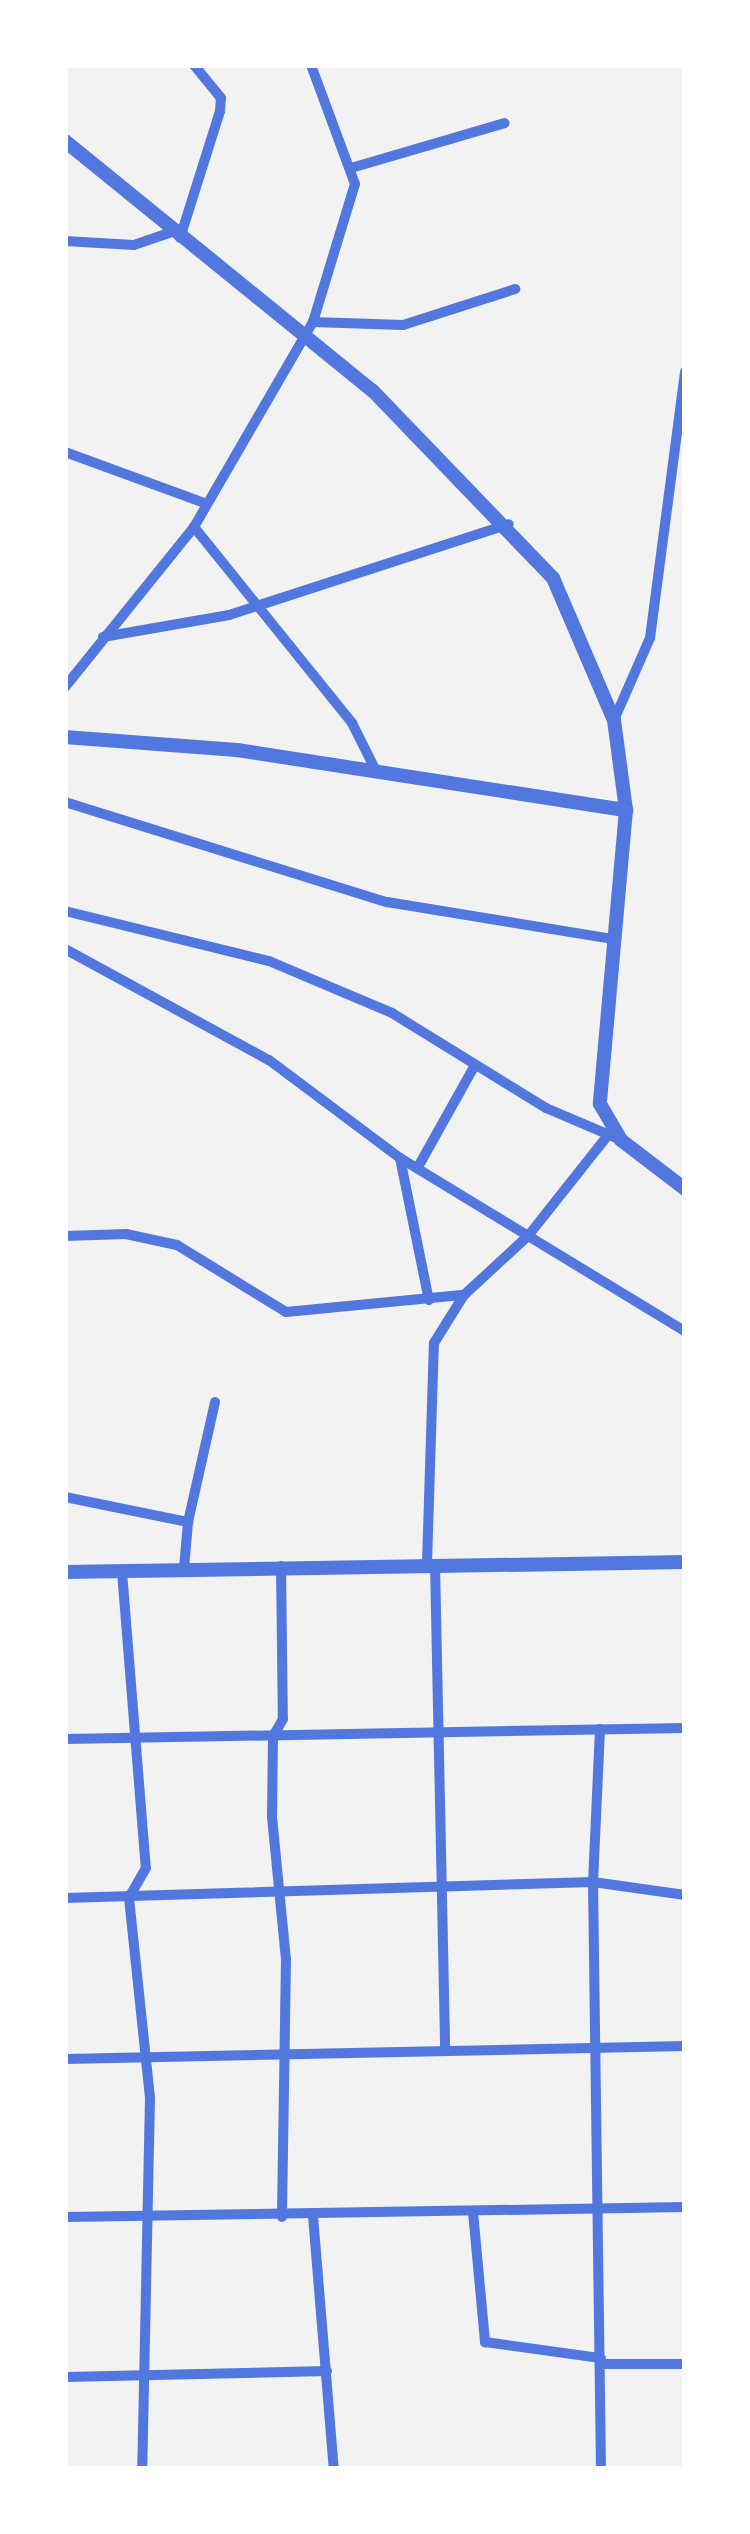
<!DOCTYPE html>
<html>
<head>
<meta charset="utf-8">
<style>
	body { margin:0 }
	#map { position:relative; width:750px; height:2534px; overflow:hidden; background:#f2f2f2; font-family:"Golos Text",sans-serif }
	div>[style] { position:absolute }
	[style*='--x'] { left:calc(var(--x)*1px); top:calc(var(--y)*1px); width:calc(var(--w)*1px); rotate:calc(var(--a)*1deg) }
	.minor>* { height:10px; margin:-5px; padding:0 5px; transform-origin:5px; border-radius:5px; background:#5277de }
	.tertiary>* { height:14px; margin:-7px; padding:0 7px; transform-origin:7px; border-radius:7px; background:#5277de }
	span { translate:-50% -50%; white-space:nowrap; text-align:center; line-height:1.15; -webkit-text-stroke:10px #fff; paint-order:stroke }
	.frame { position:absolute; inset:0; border:68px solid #fff; pointer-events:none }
</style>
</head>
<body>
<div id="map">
	<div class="minor">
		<div style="--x:351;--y:168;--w:160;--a:-16.3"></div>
		<div style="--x:180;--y:238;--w:133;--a:-72.5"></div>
		<div style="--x:220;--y:111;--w:13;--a:-86"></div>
		<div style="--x:221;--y:98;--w:43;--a:-129.3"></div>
		<div style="--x:65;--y:241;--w:69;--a:3.3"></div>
		<div style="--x:134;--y:245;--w:40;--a:-18.9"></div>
		<div style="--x:313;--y:322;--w:90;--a:1.9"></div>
		<div style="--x:403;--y:325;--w:118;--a:-17.8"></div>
		<div style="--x:65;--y:452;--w:151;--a:20.1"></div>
		<div style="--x:194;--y:527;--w:252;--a:51.1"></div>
		<div style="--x:352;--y:723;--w:56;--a:63.4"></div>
		<div style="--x:103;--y:637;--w:128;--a:-9.9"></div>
		<div style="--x:229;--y:615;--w:294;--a:-18"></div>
		<div style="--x:65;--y:687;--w:206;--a:-51.1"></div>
		<div style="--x:194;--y:527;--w:237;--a:-59.9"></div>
		<div style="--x:313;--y:322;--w:144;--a:-73.1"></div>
		<div style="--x:355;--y:184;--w:127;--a:-110.3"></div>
		<div style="--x:614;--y:720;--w:90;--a:-66.3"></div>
		<div style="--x:650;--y:638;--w:269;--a:-82.5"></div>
		<div style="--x:65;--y:802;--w:337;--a:17.3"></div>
		<div style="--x:387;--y:902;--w:228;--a:9.3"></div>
		<div style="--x:65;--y:911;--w:210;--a:13.8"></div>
		<div style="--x:269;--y:961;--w:134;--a:22.9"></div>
		<div style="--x:392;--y:1013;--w:181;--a:31.7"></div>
		<div style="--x:546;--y:1108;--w:82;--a:23.1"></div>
		<div style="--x:65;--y:949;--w:232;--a:28.6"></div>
		<div style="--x:269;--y:1060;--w:164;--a:36.8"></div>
		<div style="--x:400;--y:1158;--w:333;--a:31.3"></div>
		<div style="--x:400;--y:1158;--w:145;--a:78.5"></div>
		<div style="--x:418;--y:1167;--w:117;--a:-60.8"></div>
		<div style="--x:65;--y:1236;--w:61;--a:-1.9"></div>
		<div style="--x:126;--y:1234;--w:52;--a:12.2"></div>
		<div style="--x:177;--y:1245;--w:128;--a:31.6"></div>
		<div style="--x:286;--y:1312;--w:179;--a:-5.5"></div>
		<div style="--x:65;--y:1497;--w:126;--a:11.5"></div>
		<div style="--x:188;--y:1522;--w:47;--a:94.9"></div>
		<div style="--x:188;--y:1522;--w:123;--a:-77.3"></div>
		<div style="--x:427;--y:1563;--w:220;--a:-88.2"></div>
		<div style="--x:434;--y:1343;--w:57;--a:-58"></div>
		<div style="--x:464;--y:1295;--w:87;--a:-42.7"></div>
		<div style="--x:528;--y:1236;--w:124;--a:-51.6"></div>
		<div style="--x:435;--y:1564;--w:485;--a:88.8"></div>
		<div style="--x:281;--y:1566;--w:153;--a:89.3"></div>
		<div style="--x:283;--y:1719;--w:20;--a:120"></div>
		<div style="--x:273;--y:1736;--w:81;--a:90.7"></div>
		<div style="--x:272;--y:1817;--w:143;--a:84.4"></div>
		<div style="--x:286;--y:1959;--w:258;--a:90.9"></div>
		<div style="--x:122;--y:1572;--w:297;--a:85.4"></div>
		<div style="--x:146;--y:1868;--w:34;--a:120"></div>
		<div style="--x:129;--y:1898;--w:201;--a:84"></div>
		<div style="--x:150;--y:2098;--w:371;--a:91.2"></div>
		<div style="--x:600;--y:1729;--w:153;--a:92.6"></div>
		<div style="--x:593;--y:1882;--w:587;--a:89.22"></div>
		<div style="--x:65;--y:1739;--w:620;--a:-1.02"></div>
		<div style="--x:65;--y:1898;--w:528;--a:-1.74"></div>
		<div style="--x:593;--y:1882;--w:93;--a:8"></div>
		<div style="--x:65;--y:2059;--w:620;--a:-1.2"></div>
		<div style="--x:473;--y:2212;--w:131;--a:84.7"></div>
		<div style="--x:485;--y:2342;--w:117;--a:7.9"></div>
		<div style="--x:313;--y:2216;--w:254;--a:85.3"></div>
		<div style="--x:65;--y:2217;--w:620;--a:-0.92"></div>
		<div style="--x:602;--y:2364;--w:83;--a:0"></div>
		<div style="--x:65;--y:2377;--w:262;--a:-1.3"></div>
	</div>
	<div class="tertiary">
		<div style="--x:65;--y:141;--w:397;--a:39.1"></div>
		<div style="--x:373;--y:391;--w:260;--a:46.1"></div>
		<div style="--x:553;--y:578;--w:155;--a:66.8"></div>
		<div style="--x:614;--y:720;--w:91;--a:82.4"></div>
		<div style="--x:626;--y:810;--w:295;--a:95.1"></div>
		<div style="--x:600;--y:1104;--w:42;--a:59.7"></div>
		<div style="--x:621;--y:1140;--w:81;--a:37.4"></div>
		<div style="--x:65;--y:737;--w:172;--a:4.3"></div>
		<div style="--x:237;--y:750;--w:394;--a:8.8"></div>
		<div style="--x:65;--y:1572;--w:620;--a:-0.92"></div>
	</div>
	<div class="frame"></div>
</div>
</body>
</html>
